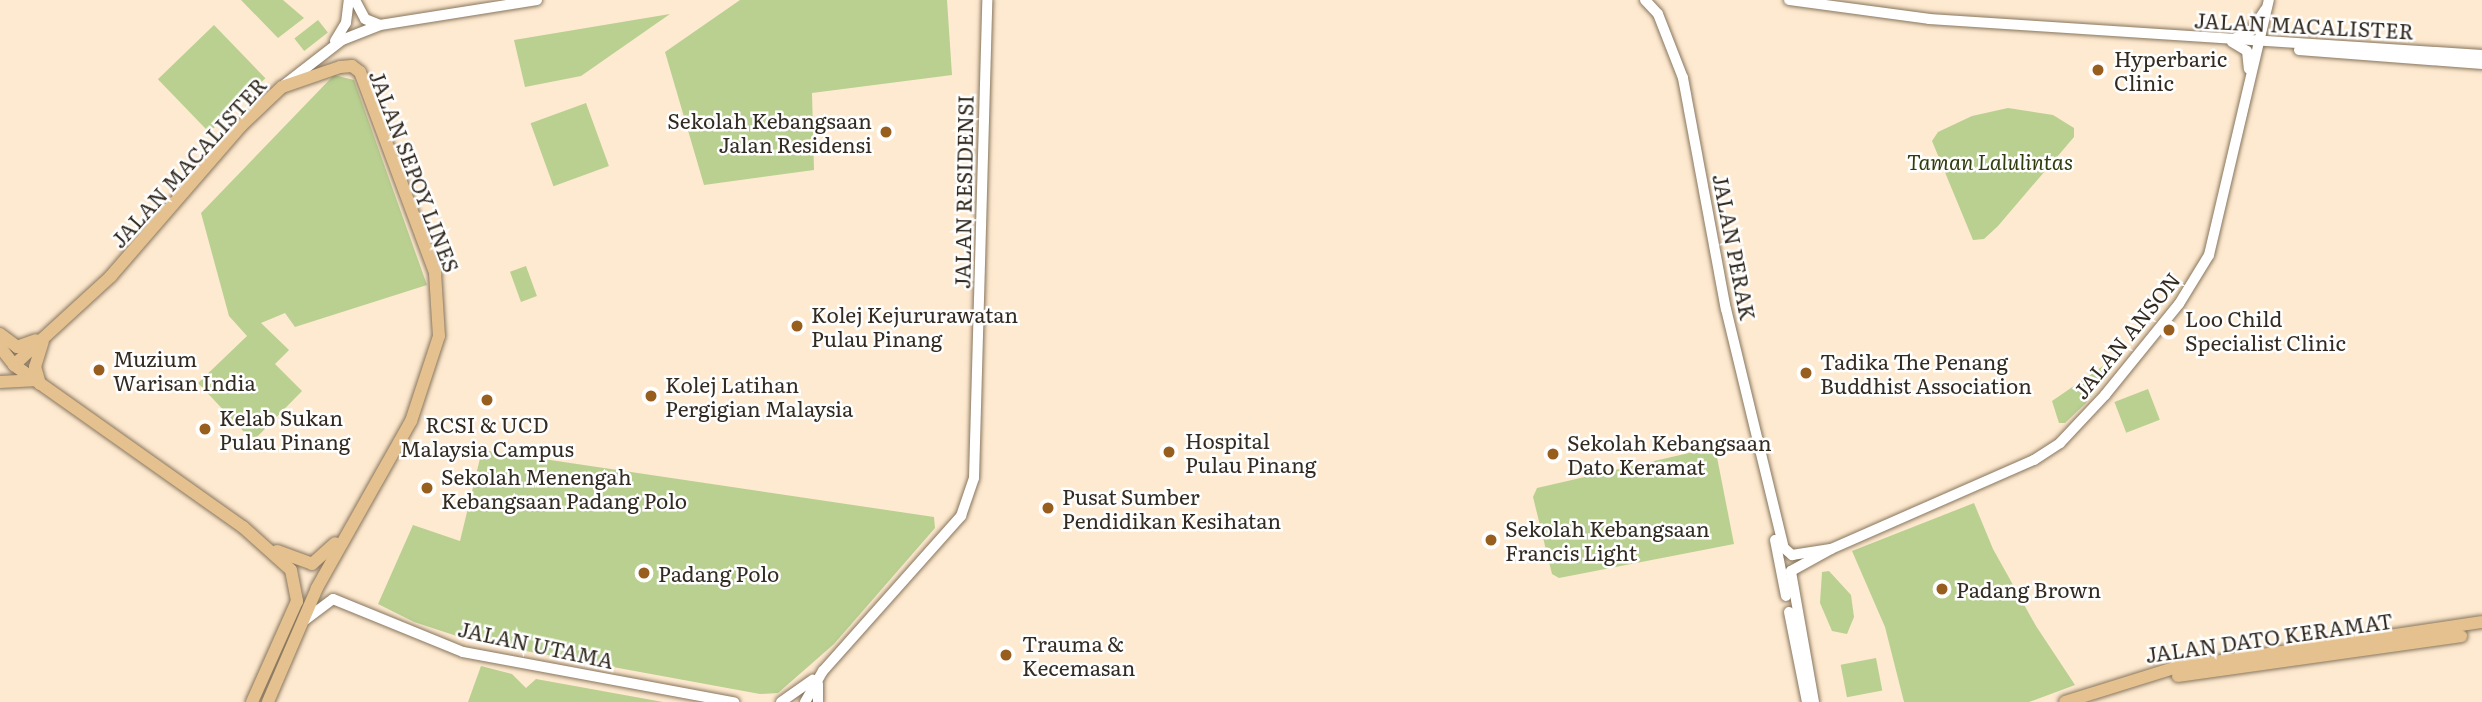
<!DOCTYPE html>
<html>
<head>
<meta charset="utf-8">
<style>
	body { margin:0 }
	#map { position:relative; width:2482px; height:702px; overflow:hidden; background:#feead0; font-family:Literata,serif }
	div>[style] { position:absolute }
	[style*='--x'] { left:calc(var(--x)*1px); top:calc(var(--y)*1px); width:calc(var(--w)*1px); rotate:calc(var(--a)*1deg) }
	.green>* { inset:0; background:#b9d091; transform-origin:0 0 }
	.roads { filter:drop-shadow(0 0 2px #87755d) drop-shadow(0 0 2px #87755d) }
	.secondary>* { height:10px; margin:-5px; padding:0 5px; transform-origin:5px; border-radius:5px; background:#fff }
	.primary>* { height:12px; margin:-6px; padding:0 6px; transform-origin:6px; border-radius:6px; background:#e4c18e }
	.dots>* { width:19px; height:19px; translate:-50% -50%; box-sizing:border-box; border:4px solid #fff; border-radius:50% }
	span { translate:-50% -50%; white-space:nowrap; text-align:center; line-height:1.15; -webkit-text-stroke:5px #fff; paint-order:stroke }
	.street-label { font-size:21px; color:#332b21 }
	.poi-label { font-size:21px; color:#332b21 }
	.left { translate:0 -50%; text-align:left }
	.right { translate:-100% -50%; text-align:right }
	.park-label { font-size:21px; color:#2f3d0e; font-style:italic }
</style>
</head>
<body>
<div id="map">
	<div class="green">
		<div style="clip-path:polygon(241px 0,283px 0,304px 18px,278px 38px)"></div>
		<div style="clip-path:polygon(740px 0,947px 0,952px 75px,812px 93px,814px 170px,704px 185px,665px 52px)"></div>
		<div style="clip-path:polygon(670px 14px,581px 76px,525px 87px,514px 40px)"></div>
		<div style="left:318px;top:20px;width:16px;height:30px;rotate:52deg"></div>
		<div style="left:214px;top:25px;width:74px;height:78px;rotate:46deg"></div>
		<div style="clip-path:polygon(334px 75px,354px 80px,427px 285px,295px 327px,285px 313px,261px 323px,289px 350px,275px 364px,302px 391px,256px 438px,246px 434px,198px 383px,247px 336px,229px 316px,201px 213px)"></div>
		<div style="left:586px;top:103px;width:67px;height:59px;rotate:70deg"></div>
		<div style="clip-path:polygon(2008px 108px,2053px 115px,2074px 128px,2074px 137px,1998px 226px,1984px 239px,1973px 240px,1932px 141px,1938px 132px,1972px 116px)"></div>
		<div style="left:526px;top:266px;width:32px;height:17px;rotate:70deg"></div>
		<div style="clip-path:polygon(2103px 366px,2110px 373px,2085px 404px,2065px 423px,2059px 423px,2052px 401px)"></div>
		<div style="left:2148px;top:389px;width:33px;height:36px;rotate:69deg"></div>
		<div style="clip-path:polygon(1715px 447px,1734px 544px,1559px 578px,1552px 574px,1533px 497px,1537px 488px)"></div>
		<div style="clip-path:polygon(482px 450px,934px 517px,935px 528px,834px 644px,778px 693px,760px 694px,472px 641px,414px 622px,378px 604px,413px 525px,460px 541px)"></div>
		<div style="clip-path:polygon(1974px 503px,1993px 549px,2036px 626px,2075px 685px,2029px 702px,1904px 702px,1885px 627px,1852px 551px)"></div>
		<div style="clip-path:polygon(1829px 571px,1851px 595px,1854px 617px,1847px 634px,1832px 631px,1820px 603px,1822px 572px)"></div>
		<div style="left:1876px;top:658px;width:33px;height:36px;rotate:79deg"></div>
		<div style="clip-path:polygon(481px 666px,512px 674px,526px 688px,536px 679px,663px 702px,468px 702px)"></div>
	</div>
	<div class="roads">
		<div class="secondary">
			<div style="--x:355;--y:0;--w:21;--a:62"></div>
			<div style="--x:365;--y:19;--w:16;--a:22"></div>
			<div style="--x:1645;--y:0;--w:19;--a:47"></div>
			<div style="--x:1658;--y:14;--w:69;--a:68.7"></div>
			<div style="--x:1683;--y:78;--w:235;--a:79.5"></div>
			<div style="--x:1726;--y:309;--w:246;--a:76.4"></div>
			<div style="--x:1784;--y:548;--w:11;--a:41"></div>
			<div style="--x:1792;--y:555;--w:39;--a:-9"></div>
			<div style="--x:1789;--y:0;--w:141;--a:7.7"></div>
			<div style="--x:1929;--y:19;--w:554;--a:3.72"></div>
			<div style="--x:2232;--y:40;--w:22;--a:-27"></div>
			<div style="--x:2252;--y:30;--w:24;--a:-57"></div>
			<div style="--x:335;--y:41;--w:21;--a:-59"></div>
			<div style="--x:346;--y:23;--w:23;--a:-83"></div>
			<div style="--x:2232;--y:42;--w:17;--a:31"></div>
			<div style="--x:2247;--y:51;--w:18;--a:84"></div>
			<div style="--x:2299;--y:50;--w:184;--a:4.4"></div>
			<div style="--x:284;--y:85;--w:73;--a:-37.8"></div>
			<div style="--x:342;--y:40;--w:41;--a:-21.5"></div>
			<div style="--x:380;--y:25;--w:159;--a:-9"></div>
			<div style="--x:1775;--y:540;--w:57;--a:78.9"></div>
			<div style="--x:1789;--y:612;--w:92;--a:78.7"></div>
			<div style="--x:305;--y:620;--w:35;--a:-37"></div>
			<div style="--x:333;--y:599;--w:140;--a:22.2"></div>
			<div style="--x:463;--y:652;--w:276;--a:10.5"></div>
			<div style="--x:818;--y:684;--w:18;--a:90"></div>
			<div style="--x:781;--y:702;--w:39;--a:-35"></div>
			<div style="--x:805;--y:702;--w:36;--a:-60"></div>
			<div style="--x:823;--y:671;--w:208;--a:-48.3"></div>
			<div style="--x:961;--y:516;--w:40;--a:-71.1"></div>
			<div style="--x:974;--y:478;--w:478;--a:-88.4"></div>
			<div style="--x:1814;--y:702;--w:133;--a:-100"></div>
			<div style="--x:1791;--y:571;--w:46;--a:-28.8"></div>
			<div style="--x:1831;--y:549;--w:222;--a:-23.7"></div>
			<div style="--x:2034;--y:460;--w:31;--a:-33"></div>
			<div style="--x:2060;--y:443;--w:66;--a:-46.8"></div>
			<div style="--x:2105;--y:395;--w:117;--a:-50.9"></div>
			<div style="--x:2179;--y:304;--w:57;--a:-58.5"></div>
			<div style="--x:2209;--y:255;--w:262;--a:-76.8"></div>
		</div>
		<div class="primary">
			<div style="--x:0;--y:334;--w:21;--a:37"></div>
			<div style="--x:17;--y:347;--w:20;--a:-20"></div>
			<div style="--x:0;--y:347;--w:23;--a:52"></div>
			<div style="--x:14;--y:365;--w:281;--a:35.3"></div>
			<div style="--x:243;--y:527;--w:64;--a:41.9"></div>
			<div style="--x:291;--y:570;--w:32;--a:79"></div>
			<div style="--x:297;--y:601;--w:111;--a:114"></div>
			<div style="--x:14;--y:365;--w:132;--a:-42.5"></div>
			<div style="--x:111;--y:276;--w:198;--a:-49.1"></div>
			<div style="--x:241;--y:126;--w:57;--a:-43.6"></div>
			<div style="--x:282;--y:87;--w:61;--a:-19"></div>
			<div style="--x:340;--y:67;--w:12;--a:-5"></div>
			<div style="--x:352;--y:66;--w:10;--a:37"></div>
			<div style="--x:360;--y:72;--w:215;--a:69.5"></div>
			<div style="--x:435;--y:273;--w:63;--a:86.4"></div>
			<div style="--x:439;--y:336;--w:89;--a:108.2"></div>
			<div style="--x:411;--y:421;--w:192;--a:119.4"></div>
			<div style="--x:317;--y:588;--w:124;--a:113.3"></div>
			<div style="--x:0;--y:382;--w:33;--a:-3"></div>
			<div style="--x:40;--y:384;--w:18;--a:-106"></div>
			<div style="--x:35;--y:367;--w:27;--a:-73"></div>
			<div style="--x:277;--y:551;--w:37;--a:20"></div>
			<div style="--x:312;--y:564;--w:31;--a:-42"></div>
			<div style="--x:2178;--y:676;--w:286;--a:-8"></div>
			<div style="--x:2065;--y:702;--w:114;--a:-17.3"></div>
			<div style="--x:2174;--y:668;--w:311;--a:-8.5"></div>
		</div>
	</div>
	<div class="dots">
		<div style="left:2098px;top:70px;background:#985e1d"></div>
		<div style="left:886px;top:132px;background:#985e1d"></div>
		<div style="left:797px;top:326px;background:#985e1d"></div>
		<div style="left:2169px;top:330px;background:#985e1d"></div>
		<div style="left:99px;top:370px;background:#985e1d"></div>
		<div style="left:1806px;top:373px;background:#985e1d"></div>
		<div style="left:651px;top:396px;background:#985e1d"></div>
		<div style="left:487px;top:400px;background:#985e1d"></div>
		<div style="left:205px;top:429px;background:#985e1d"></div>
		<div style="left:1169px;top:452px;background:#985e1d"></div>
		<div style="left:1553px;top:454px;background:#985e1d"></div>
		<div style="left:427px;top:488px;background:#985e1d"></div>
		<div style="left:1048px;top:508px;background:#985e1d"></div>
		<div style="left:1491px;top:540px;background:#985e1d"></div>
		<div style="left:644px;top:573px;background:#985e1d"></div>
		<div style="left:1942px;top:589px;background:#985e1d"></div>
		<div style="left:1006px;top:655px;background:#985e1d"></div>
	</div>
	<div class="street-label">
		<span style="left:2304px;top:25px;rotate:3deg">JALAN MACALISTER</span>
		<span style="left:188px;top:162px;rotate:-48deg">JALAN MACALISTER</span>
		<span style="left:415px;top:171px;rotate:69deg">JALAN SEPOY LINES</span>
		<span style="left:963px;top:192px;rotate:-89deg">JALAN RESIDENSI</span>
		<span style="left:1735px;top:247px;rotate:79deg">JALAN PERAK</span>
		<span style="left:2126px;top:335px;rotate:-51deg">JALAN ANSON</span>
		<span style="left:2269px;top:637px;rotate:-8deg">JALAN DATO KERAMAT</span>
		<span style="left:536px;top:644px;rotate:12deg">JALAN UTAMA</span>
	</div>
	<div class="poi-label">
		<span class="left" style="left:2114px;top:70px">Hyperbaric<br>Clinic</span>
		<span class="right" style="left:872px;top:132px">Sekolah Kebangsaan<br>Jalan Residensi</span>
		<span class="left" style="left:811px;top:326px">Kolej Kejururawatan<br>Pulau Pinang</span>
		<span class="left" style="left:2185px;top:330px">Loo Child<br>Specialist Clinic</span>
		<span class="left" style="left:113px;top:370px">Muzium<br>Warisan India</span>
		<span class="left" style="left:1820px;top:373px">Tadika The Penang<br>Buddhist Association</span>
		<span class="left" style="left:665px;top:396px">Kolej Latihan<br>Pergigian Malaysia</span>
		<span class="left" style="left:219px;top:429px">Kelab Sukan<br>Pulau Pinang</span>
		<span style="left:487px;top:436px">RCSI &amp; UCD<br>Malaysia Campus</span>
		<span class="left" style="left:1185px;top:452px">Hospital<br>Pulau Pinang</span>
		<span class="left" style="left:1567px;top:454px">Sekolah Kebangsaan<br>Dato Keramat</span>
		<span class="left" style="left:441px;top:488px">Sekolah Menengah<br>Kebangsaan Padang Polo</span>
		<span class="left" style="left:1062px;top:508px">Pusat Sumber<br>Pendidikan Kesihatan</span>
		<span class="left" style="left:1505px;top:540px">Sekolah Kebangsaan<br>Francis Light</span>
		<span class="left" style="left:658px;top:573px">Padang Polo</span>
		<span class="left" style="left:1956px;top:589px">Padang Brown</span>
		<span class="left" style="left:1022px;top:655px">Trauma &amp;<br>Kecemasan</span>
	</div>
	<div class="park-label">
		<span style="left:1990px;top:161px">Taman Lalulintas</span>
	</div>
</div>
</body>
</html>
